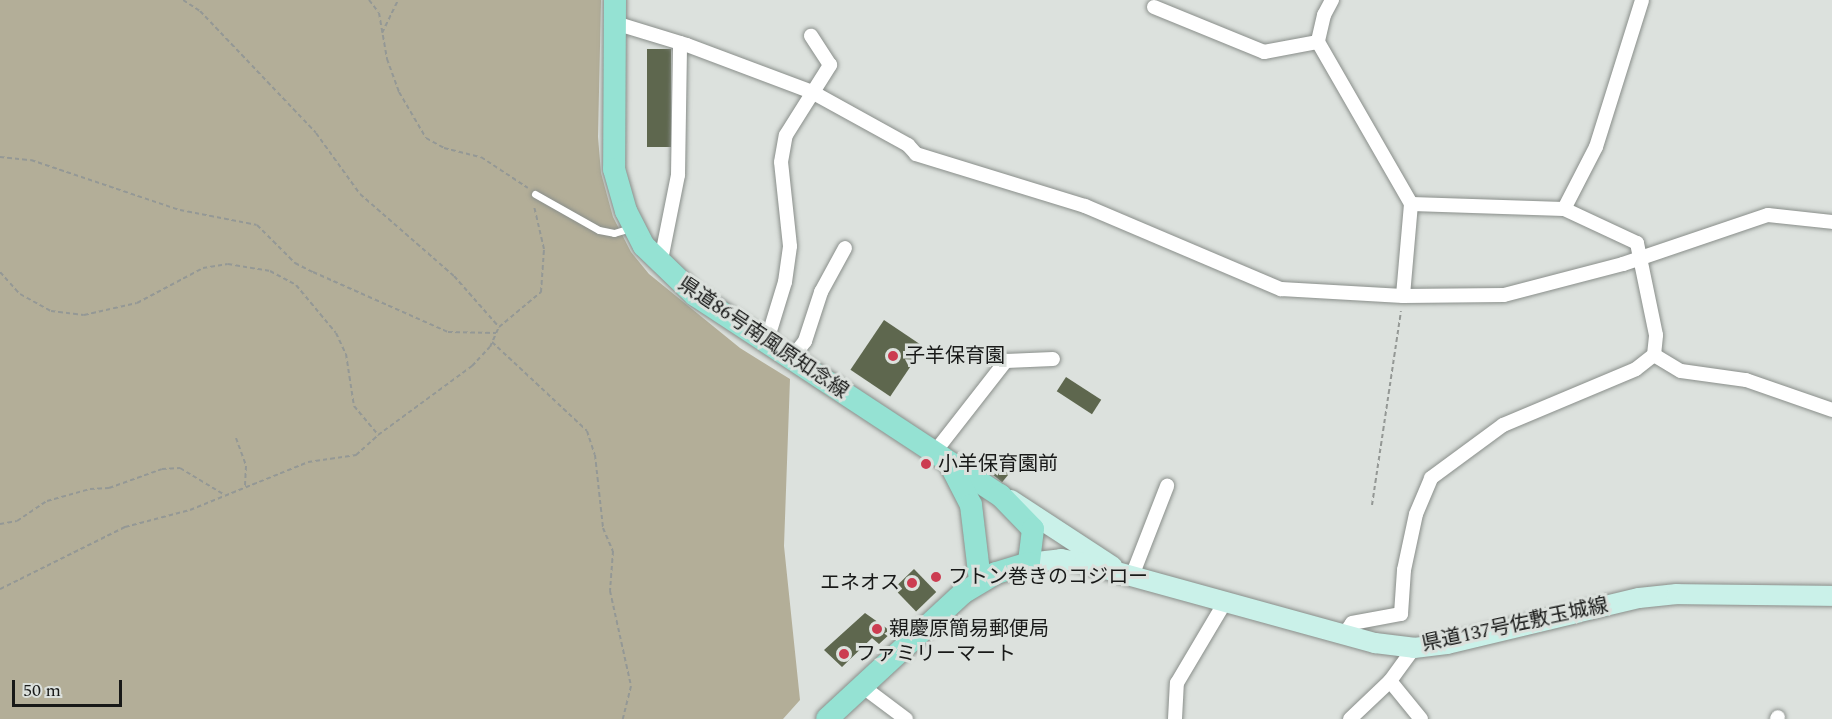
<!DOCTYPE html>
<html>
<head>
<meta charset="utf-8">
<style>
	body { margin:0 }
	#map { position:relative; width:1832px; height:719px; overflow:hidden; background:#dce1dd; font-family:Spectral,"Noto Sans JP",serif }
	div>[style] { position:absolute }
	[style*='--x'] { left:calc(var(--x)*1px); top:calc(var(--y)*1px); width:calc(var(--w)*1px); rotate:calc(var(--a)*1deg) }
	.green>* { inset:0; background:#b3ae98 }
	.building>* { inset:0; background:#5e674e; transform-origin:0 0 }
	.path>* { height:2px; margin-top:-1px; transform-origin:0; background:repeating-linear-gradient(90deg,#949895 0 4.5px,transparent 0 7.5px) }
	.roads { filter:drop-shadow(0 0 2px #898e8a) drop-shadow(0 0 2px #898e8a) }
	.lane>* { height:7px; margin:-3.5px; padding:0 3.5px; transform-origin:3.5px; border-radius:3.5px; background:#fff }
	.street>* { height:14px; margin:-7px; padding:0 7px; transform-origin:7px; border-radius:7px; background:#fff }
	.secondary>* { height:20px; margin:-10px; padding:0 10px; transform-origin:10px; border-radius:10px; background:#caf1e9 }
	.primary>* { height:22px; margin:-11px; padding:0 11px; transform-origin:11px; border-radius:11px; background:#95e2d3 }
	.dots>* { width:16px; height:16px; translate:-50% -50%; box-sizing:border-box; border:3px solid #dce1dd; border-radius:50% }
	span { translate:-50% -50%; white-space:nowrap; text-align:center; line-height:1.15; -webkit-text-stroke:6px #dce1dd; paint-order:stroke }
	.street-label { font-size:20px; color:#181918 }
	.poi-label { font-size:20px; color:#181918 }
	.left { translate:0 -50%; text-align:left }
	.right { translate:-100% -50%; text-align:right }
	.scale { position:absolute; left:12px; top:680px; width:110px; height:27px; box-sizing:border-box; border:3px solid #181918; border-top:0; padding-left:8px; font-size:18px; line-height:21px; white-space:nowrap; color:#181918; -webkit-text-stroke:4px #dce1dd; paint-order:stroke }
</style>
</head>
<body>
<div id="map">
	<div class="green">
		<div style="clip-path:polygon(0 0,601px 0,598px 137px,601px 173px,613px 217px,631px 252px,649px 274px,740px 348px,790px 379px,784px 546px,800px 700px,783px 719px,0 719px)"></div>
	</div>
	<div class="building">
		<div style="left:647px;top:49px;width:24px;height:98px"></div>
		<div style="left:884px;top:320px;width:48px;height:60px;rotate:34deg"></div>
		<div style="left:1066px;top:377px;width:42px;height:17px;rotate:33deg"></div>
		<div style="left:1007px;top:454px;width:14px;height:25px;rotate:39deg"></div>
		<div style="left:914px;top:569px;width:32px;height:28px;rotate:46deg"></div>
		<div style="clip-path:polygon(865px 613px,892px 632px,879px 644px,872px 638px,842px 667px,824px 650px)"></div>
	</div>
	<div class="path">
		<div style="--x:183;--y:0;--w:20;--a:33"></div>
		<div style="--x:200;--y:11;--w:168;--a:46.4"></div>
		<div style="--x:316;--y:133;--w:75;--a:54.2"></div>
		<div style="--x:360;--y:194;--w:125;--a:41.1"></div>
		<div style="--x:454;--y:276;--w:68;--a:48.6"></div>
		<div style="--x:369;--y:0;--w:16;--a:52"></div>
		<div style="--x:379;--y:13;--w:47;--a:80.1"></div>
		<div style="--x:387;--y:59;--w:35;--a:70"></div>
		<div style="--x:399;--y:92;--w:53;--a:59.6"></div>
		<div style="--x:426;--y:138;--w:21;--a:29"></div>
		<div style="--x:444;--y:148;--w:38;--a:14"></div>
		<div style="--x:481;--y:157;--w:56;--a:33.4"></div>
		<div style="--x:382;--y:33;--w:37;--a:-64"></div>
		<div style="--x:0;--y:157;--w:31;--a:6"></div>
		<div style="--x:31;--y:160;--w:157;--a:18.6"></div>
		<div style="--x:180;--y:210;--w:78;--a:11"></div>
		<div style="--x:257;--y:225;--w:54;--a:45"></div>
		<div style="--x:295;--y:263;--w:20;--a:27"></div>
		<div style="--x:313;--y:272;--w:148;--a:24"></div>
		<div style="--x:448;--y:332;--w:48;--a:1.2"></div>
		<div style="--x:0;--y:272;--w:30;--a:48"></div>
		<div style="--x:20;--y:294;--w:35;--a:29"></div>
		<div style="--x:51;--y:311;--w:33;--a:7"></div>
		<div style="--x:84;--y:315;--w:54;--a:-12.8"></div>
		<div style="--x:137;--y:303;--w:75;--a:-27.9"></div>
		<div style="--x:203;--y:268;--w:25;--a:-9"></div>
		<div style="--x:228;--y:264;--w:43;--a:9.5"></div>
		<div style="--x:270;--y:271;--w:30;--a:28"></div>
		<div style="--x:296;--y:285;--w:62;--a:50.2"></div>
		<div style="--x:336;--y:333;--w:23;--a:65"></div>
		<div style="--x:346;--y:354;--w:53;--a:81.3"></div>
		<div style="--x:354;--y:406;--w:38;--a:50"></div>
		<div style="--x:492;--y:342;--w:130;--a:43.1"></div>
		<div style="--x:587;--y:431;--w:25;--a:72"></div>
		<div style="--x:595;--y:455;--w:73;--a:83.7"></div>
		<div style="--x:603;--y:528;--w:25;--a:67"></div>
		<div style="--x:613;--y:551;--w:40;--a:94.3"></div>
		<div style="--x:610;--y:591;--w:97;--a:77.5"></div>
		<div style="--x:631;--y:686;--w:34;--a:104"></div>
		<div style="--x:236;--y:438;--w:30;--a:70"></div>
		<div style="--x:246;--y:466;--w:22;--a:93"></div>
		<div style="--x:1372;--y:505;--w:196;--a:-81.5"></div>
		<div style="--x:0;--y:524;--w:17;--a:-10"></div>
		<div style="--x:17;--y:521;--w:36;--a:-34"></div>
		<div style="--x:47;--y:501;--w:45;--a:-15.6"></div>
		<div style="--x:90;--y:489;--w:19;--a:-3"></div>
		<div style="--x:109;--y:488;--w:56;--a:-19.7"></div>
		<div style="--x:162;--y:469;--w:18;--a:-3"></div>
		<div style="--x:180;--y:468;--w:52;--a:31"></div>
		<div style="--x:0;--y:589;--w:140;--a:-26.4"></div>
		<div style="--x:125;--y:527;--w:67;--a:-14.7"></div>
		<div style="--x:190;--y:510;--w:127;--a:-22.1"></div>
		<div style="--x:308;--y:462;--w:49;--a:-8.3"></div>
		<div style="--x:356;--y:455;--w:30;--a:-42"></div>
		<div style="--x:378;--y:435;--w:117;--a:-36.3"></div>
		<div style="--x:472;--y:366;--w:26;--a:-47"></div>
		<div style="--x:490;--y:347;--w:22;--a:-66"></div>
		<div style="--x:499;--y:327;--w:55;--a:-39.8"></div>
		<div style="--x:541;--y:292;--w:43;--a:-86"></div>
		<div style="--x:544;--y:249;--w:44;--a:-103.1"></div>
	</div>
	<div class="roads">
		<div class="lane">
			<div style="--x:535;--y:194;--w:73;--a:29.4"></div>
			<div style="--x:599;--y:230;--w:15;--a:11"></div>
			<div style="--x:614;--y:233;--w:17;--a:-17"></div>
		</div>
		<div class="street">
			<div style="--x:1332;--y:0;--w:17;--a:118"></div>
			<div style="--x:1324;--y:15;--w:28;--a:103"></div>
			<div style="--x:1318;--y:42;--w:187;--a:60.1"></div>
			<div style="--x:1411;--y:204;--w:92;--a:95"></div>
			<div style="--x:1154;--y:7;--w:119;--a:22.2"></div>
			<div style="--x:1264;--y:52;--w:55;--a:-10.5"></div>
			<div style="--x:615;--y:23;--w:75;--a:17"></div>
			<div style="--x:687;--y:45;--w:134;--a:20.6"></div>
			<div style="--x:812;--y:92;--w:110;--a:28.9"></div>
			<div style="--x:908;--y:145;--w:12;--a:48"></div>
			<div style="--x:916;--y:154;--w:177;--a:17.1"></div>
			<div style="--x:1085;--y:206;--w:213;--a:23"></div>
			<div style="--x:1281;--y:289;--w:122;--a:3.3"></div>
			<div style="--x:1403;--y:296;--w:101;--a:-0.6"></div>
			<div style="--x:1504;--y:295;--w:123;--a:-14.6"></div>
			<div style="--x:1623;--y:264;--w:153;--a:-18.7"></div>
			<div style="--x:1768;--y:215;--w:64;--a:6.2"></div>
			<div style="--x:1564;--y:209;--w:70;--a:-62.7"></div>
			<div style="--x:1596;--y:147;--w:154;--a:-72.6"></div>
			<div style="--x:660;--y:265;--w:92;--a:-78.7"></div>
			<div style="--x:678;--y:175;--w:132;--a:-89.1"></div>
			<div style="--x:766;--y:344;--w:65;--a:-73"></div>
			<div style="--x:785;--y:282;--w:36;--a:-82"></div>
			<div style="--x:790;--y:246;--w:84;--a:-96.1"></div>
			<div style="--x:781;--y:162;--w:27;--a:-80"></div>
			<div style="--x:786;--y:135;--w:83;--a:-57.8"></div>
			<div style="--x:830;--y:65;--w:35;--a:-123"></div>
			<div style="--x:1654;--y:355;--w:31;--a:31"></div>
			<div style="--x:1681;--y:371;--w:66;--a:7.9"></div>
			<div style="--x:1746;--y:380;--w:91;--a:19.2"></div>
			<div style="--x:791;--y:359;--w:23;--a:-52"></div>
			<div style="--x:805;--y:341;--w:52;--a:-71.9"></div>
			<div style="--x:821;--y:292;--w:50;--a:-61.4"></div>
			<div style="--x:934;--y:453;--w:117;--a:-52"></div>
			<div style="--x:1006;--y:361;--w:47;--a:-2.4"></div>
			<div style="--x:1132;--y:576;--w:97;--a:-68.7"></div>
			<div style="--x:1344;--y:635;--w:14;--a:-56"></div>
			<div style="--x:1352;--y:623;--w:50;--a:-10.4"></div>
			<div style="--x:1401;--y:614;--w:44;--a:-86.1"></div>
			<div style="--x:1404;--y:570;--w:57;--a:-77.9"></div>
			<div style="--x:1416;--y:514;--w:39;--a:-67"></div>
			<div style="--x:1431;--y:478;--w:89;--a:-36.4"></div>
			<div style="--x:1503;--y:425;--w:144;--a:-22.8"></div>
			<div style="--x:1636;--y:369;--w:23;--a:-38"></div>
			<div style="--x:1654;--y:355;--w:20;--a:-84"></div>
			<div style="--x:1656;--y:335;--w:94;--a:-101.7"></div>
			<div style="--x:1637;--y:243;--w:81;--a:-155"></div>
			<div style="--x:1564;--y:209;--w:153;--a:-178.1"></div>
			<div style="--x:1390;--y:681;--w:49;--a:50.8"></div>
			<div style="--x:862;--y:686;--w:55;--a:36.9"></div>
			<div style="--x:1175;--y:719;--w:36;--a:-87"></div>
			<div style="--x:1177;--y:683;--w:94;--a:-59.3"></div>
			<div style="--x:1350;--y:719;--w:55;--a:-43.5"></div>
			<div style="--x:1390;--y:681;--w:41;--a:-54"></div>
			<div style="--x:1777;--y:719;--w:2;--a:-63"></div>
		</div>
		<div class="secondary">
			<div style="--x:1011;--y:500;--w:121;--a:33.2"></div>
			<div style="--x:1029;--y:563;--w:32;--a:-7"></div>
			<div style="--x:1061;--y:559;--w:23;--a:10"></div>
			<div style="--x:1084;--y:563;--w:302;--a:15.4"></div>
			<div style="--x:1375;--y:643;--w:39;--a:7"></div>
			<div style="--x:1414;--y:648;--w:33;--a:-7"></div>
			<div style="--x:1447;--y:644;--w:197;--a:-13.5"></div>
			<div style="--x:1639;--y:598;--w:38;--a:-6"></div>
			<div style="--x:1677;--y:594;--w:155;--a:0.7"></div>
		</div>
		<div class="primary">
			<div style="--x:615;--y:0;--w:169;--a:90.3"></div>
			<div style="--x:614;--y:169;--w:44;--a:74.1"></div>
			<div style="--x:626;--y:211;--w:39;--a:63"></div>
			<div style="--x:644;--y:246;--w:71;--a:43.9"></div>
			<div style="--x:695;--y:295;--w:365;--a:33.3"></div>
			<div style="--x:1000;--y:495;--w:47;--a:45.9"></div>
			<div style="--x:1033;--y:529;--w:34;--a:97"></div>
			<div style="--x:1029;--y:563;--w:34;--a:163"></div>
			<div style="--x:996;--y:573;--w:39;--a:149"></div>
			<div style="--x:963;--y:593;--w:185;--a:137.2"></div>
			<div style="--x:952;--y:468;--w:42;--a:62.8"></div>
			<div style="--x:971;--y:505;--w:77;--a:83.2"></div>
		</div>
	</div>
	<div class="dots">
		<div style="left:893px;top:356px;background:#cc3c51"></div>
		<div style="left:926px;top:464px;background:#cc3c51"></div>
		<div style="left:936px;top:577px;background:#cc3c51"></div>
		<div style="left:912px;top:583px;background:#cc3c51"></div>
		<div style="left:877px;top:629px;background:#cc3c51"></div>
		<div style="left:844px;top:654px;background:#cc3c51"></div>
	</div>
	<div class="street-label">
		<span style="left:763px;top:338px;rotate:34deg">県道86号南風原知念線</span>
		<span style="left:1515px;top:625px;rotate:-12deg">県道137号佐敷玉城線</span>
	</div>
	<div class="poi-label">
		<span class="left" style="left:905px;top:356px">子羊保育園</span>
		<span class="left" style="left:938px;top:464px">小羊保育園前</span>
		<span class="left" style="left:948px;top:577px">フトン巻きのコジロー</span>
		<span class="right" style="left:900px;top:583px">エネオス</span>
		<span class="left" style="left:889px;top:629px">親慶原簡易郵便局</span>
		<span class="left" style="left:856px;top:654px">ファミリーマート</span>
	</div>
	<div class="scale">50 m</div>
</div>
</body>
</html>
